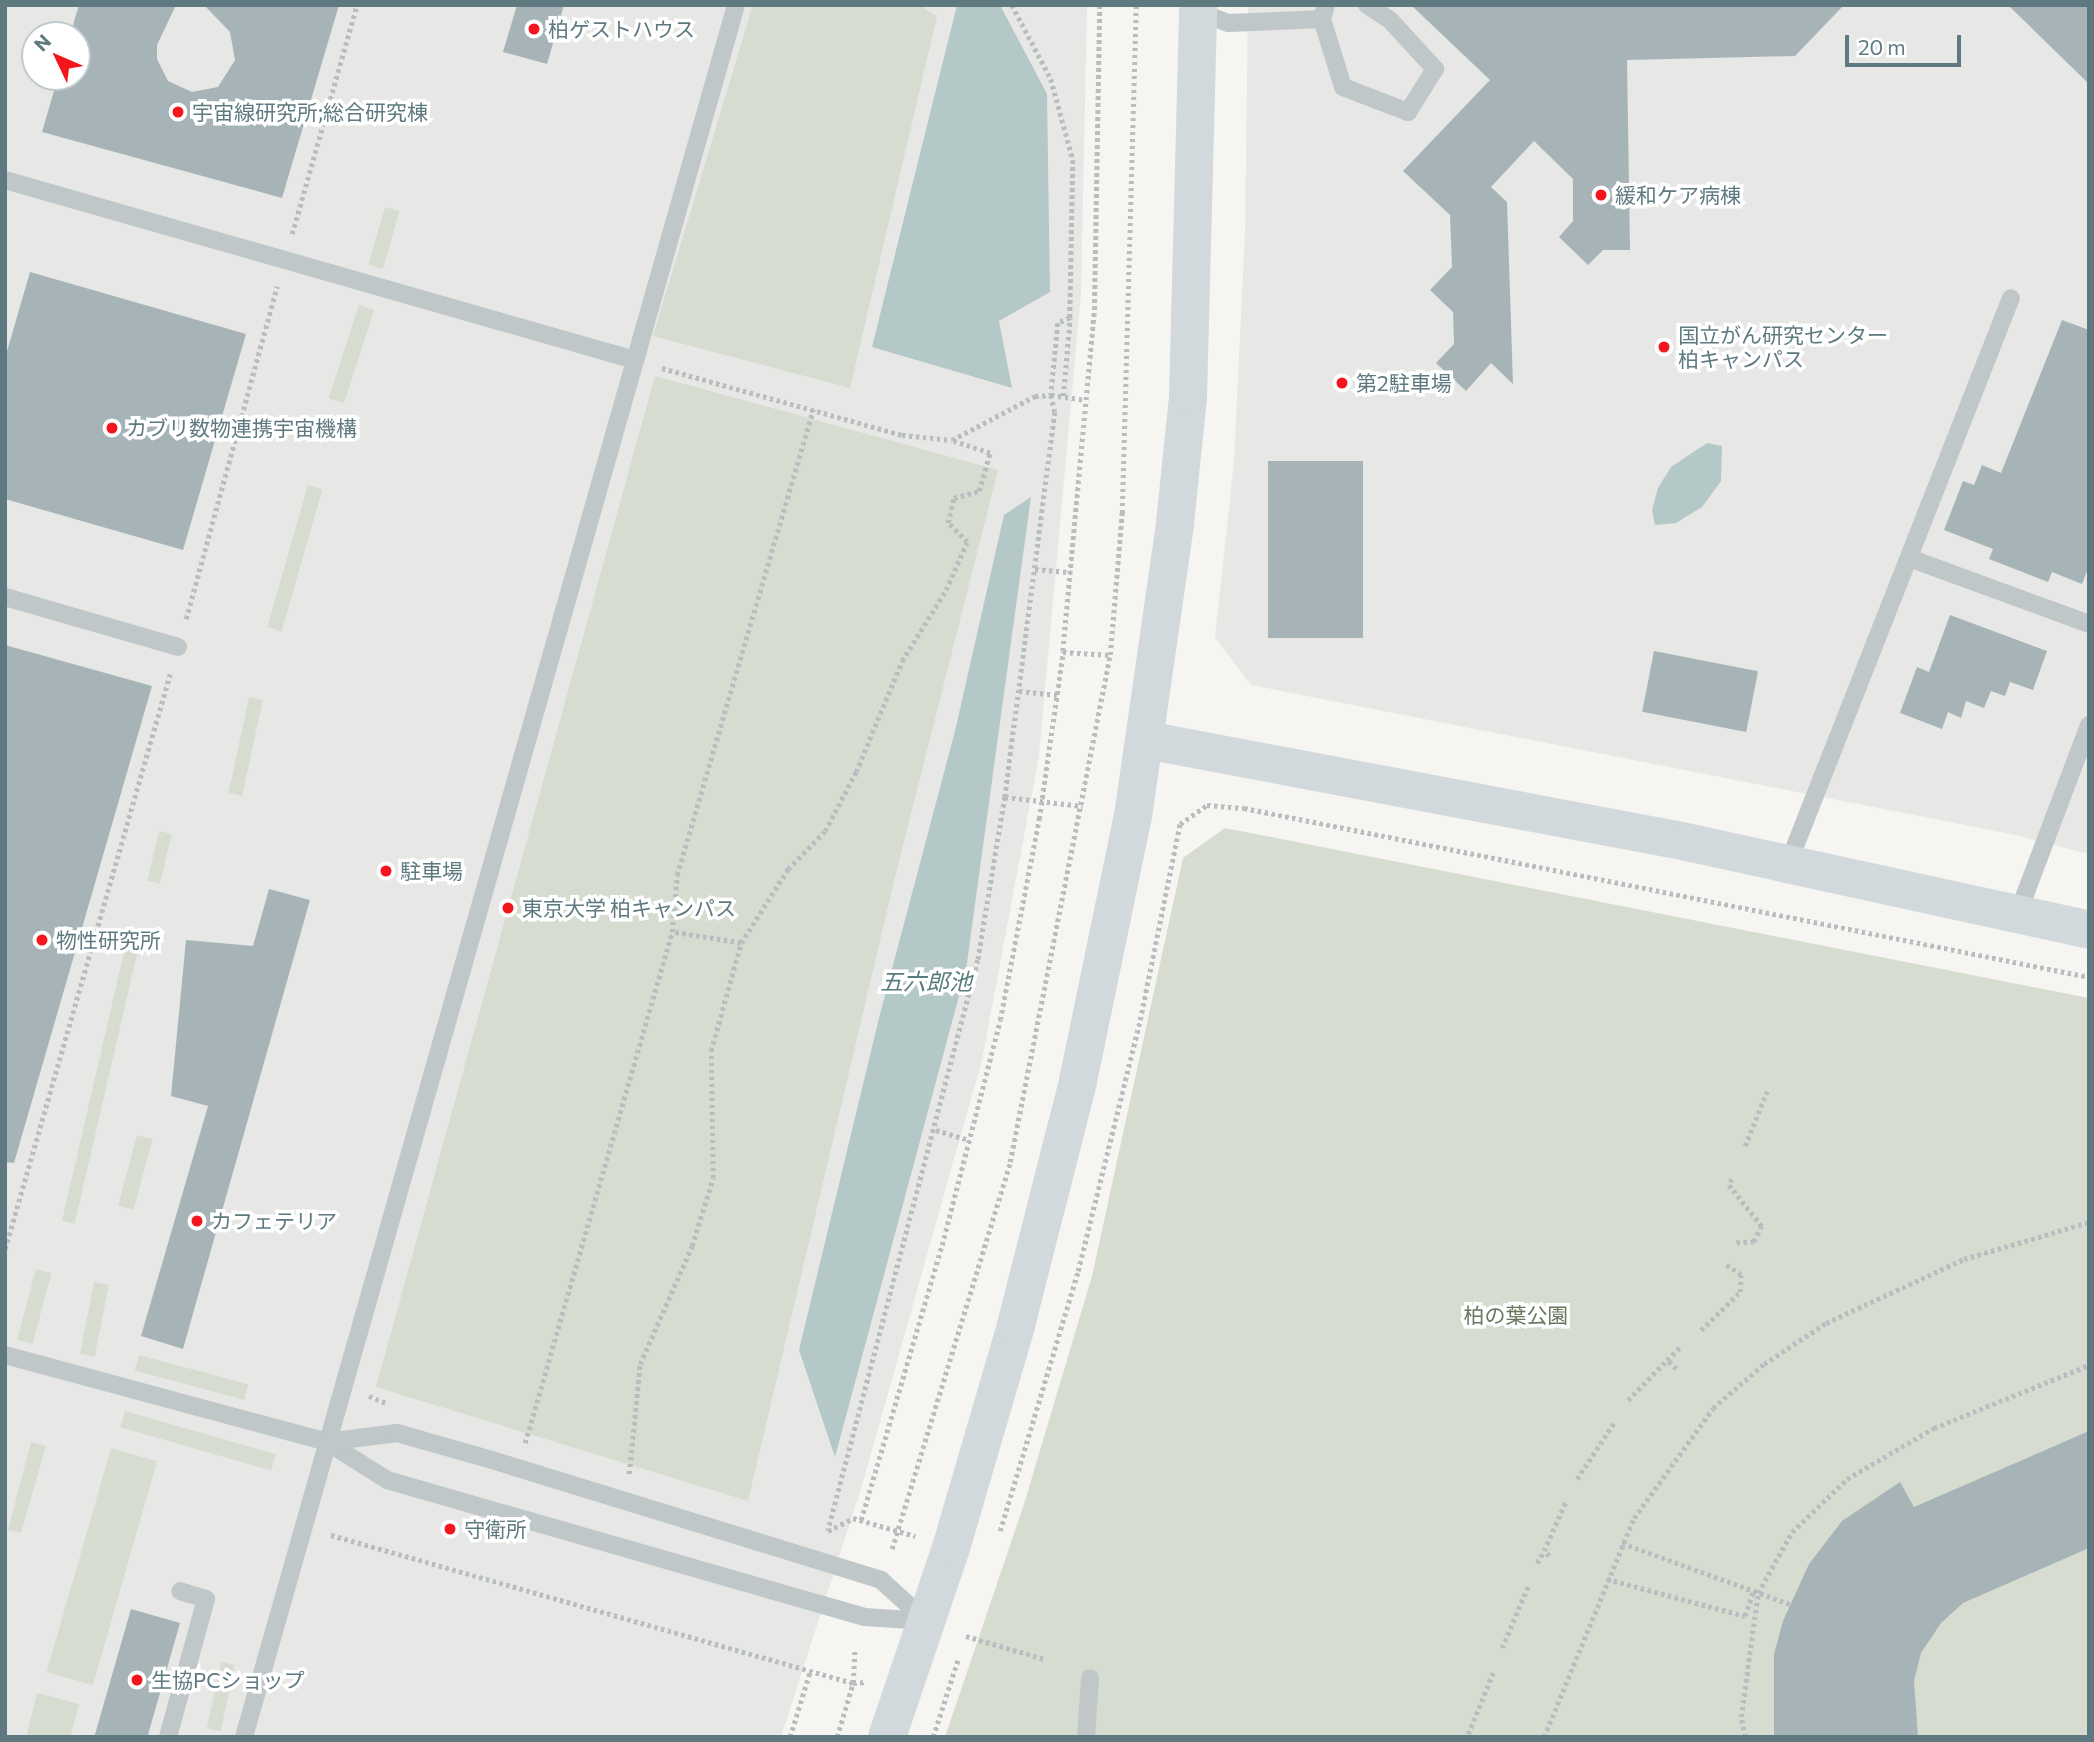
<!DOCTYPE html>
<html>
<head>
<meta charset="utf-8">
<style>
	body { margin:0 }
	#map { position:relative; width:2094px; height:1742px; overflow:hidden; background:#f6f5f2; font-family:Commissioner,"Noto Sans JP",sans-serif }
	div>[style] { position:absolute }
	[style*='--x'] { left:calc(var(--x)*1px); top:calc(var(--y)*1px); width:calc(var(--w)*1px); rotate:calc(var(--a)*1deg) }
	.built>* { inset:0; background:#e7e7e6 }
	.green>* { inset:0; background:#d7dcd1; transform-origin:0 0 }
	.water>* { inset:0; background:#b4c8c8 }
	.building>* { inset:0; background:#a7b4b7; transform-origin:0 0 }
	.path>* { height:4.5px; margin-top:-2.25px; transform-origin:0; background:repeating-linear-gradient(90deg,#b8bdbf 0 3.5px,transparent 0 7px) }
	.lane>* { height:18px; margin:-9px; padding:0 9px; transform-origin:9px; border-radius:9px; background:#c0c7c9 }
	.secondary>* { height:38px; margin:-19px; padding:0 19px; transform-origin:19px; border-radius:19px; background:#d2d9dc }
	.dots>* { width:19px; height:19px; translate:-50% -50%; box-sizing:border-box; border:4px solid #fff; border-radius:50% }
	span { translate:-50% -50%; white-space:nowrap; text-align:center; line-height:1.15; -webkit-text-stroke:7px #fff; paint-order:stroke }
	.poi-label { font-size:21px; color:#5e7a80 }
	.left { translate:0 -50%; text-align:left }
	.park-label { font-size:21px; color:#69785e }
	.water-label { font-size:23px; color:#597c7c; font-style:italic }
	.frame { position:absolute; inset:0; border:7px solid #5e7a80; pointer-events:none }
	.north { position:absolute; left:21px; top:21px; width:70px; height:70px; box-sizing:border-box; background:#fff; border:2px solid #bfcacc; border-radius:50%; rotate:314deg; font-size:19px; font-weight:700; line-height:28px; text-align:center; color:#5e7a80 }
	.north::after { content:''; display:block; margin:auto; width:24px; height:32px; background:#f3161c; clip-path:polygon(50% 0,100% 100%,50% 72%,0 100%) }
	.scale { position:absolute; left:1845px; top:35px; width:116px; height:32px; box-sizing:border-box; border:4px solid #5e7a80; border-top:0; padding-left:9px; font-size:21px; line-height:24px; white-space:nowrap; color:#5e7a80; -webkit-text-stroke:5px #fff; paint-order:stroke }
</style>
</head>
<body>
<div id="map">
	<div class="built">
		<div style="clip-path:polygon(evenodd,5px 5px,1087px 5px,1081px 294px,1039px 756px,982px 1060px,863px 1482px,781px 1737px,5px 1737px,5px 5px,35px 35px,77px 35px,77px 77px,35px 77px,35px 35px)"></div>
		<div style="clip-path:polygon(1248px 5px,2089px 5px,2089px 854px,2011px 834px,1251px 685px,1215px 637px,1234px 461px,1245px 232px)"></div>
	</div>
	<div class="green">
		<div style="clip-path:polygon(753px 5px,919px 5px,937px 16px,850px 388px,653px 336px)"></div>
		<div style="left:385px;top:207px;width:15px;height:60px;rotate:16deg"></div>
		<div style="left:359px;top:305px;width:16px;height:98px;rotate:18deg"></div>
		<div style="clip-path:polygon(655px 376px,998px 470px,894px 881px,748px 1501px,376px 1387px)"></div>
		<div style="left:308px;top:485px;width:15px;height:148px;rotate:16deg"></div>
		<div style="left:249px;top:697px;width:14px;height:98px;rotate:12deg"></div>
		<div style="clip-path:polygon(1225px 828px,2089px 998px,2089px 1737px,945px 1737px,1024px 1504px,1092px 1276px,1183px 858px)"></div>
		<div style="left:159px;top:831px;width:13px;height:51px;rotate:13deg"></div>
		<div style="left:125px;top:948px;width:13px;height:280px;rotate:13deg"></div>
		<div style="left:137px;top:1135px;width:16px;height:73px;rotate:15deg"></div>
		<div style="left:36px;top:1269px;width:16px;height:73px;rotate:15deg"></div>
		<div style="left:94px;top:1282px;width:15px;height:73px;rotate:11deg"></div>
		<div style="left:139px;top:1355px;width:113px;height:16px;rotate:15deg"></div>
		<div style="left:125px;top:1411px;width:157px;height:17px;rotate:16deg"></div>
		<div style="clip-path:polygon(31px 1442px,46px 1446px,21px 1533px,8px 1530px)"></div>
		<div style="left:111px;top:1448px;width:48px;height:233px;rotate:16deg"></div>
		<div style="left:221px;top:1662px;width:14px;height:68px;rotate:12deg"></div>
		<div style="clip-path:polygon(37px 1693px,79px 1704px,70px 1737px,26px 1737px)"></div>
	</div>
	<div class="water">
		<div style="clip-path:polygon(957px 5px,1000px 5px,1047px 94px,1050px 292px,999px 321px,1012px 388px,872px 347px)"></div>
		<div style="clip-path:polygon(1707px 443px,1722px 446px,1721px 481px,1702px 507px,1676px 523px,1655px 525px,1652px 510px,1658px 488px,1671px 467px)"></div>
		<div style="clip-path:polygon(1031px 497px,966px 970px,835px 1457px,799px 1350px,879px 1018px,955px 731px,1004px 515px)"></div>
	</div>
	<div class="building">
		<div style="clip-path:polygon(79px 5px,176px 5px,157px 45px,157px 59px,168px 81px,192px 92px,218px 87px,235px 60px,230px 32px,204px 5px,339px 5px,282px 198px,42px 132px,58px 77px,77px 77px,77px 35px,70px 35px)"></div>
		<div style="clip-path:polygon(517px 5px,564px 5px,547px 64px,503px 52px)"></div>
		<div style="clip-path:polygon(1411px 5px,1844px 5px,1795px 56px,1627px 60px,1630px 250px,1603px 250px,1588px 265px,1559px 237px,1573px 221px,1573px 179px,1534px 141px,1491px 187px,1507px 202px,1513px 384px,1491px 363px,1466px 391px,1436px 363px,1454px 344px,1453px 312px,1430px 290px,1452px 267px,1450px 215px,1403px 171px,1490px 80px)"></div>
		<div style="clip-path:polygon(2008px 5px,2089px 5px,2089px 84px)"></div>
		<div style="clip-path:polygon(30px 272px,246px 334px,183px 550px,5px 499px,5px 358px)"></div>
		<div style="clip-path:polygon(2062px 320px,2089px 330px,2089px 566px,2082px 584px,2052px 572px,2048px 582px,1989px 559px,1993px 549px,1944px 530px,1963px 481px,1974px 485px,1982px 465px,2001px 473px)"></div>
		<div style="left:1268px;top:461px;width:95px;height:177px"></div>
		<div style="clip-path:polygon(1950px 615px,2047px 651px,2033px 690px,2010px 682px,2005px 696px,1991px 691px,1984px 708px,1966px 701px,1961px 718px,1948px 712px,1942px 729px,1900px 713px,1917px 667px,1929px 672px)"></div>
		<div style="clip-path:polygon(5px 645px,152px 686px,14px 1163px,5px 1162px)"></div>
		<div style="left:1654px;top:651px;width:106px;height:62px;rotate:11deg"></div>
		<div style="clip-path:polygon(269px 889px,310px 900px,183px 1349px,141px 1336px,208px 1106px,171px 1096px,186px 940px,253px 946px)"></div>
		<div style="clip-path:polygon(2089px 1431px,2089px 1548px,1963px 1603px,1941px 1623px,1921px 1653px,1914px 1681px,1918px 1737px,1774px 1737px,1774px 1654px,1783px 1621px,1809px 1564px,1842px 1521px,1900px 1482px,1914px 1507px)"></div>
		<div style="left:131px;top:1609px;width:51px;height:133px;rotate:16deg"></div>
	</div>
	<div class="path">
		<div style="--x:1012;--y:5;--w:84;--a:62.2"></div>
		<div style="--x:1051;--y:79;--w:84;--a:74.8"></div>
		<div style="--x:1073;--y:160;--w:158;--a:91.1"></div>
		<div style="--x:1070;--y:318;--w:13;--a:157"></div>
		<div style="--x:1058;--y:323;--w:72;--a:95.6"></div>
		<div style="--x:1051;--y:395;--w:34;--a:8"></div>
		<div style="--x:1100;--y:5;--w:301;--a:91"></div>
		<div style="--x:1095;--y:306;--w:347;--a:95.3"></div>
		<div style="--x:1063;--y:652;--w:47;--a:3.7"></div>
		<div style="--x:292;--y:234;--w:238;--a:-74.2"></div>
		<div style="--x:662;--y:368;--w:249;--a:15.6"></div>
		<div style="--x:902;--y:435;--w:50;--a:5.7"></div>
		<div style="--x:952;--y:440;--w:94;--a:-27.9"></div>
		<div style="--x:1035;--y:396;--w:16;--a:-4"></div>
		<div style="--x:1051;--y:395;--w:17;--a:77"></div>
		<div style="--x:1055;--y:412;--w:388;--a:97.4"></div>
		<div style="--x:1005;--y:797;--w:165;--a:99.4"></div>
		<div style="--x:978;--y:960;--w:590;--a:104.72"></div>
		<div style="--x:1063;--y:396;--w:78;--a:-84.9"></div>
		<div style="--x:1035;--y:569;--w:36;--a:5"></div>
		<div style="--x:186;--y:619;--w:345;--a:-74.7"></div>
		<div style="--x:1019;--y:691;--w:38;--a:6"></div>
		<div style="--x:1005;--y:797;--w:78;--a:6.7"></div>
		<div style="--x:741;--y:943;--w:70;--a:-170.9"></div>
		<div style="--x:672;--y:932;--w:57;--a:-85"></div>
		<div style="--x:677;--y:875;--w:485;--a:-73.7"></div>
		<div style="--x:936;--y:1130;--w:34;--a:17"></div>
		<div style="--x:1745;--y:1146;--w:59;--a:-68.2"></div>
		<div style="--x:1732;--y:1179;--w:7;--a:117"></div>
		<div style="--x:1729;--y:1185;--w:53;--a:51.2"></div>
		<div style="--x:1762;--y:1226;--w:18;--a:117"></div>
		<div style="--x:1754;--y:1242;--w:19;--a:177"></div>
		<div style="--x:5;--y:1249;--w:598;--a:-73.99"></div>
		<div style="--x:1701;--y:1330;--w:54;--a:-44.3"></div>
		<div style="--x:1740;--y:1292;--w:17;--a:-87"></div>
		<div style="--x:1741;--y:1275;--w:18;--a:-146"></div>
		<div style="--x:1676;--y:1369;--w:13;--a:-135"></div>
		<div style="--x:1667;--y:1360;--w:20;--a:-45"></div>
		<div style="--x:369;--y:1396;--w:18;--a:22"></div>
		<div style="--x:1628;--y:1400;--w:56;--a:-45.7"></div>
		<div style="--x:525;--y:1443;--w:532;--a:-73.95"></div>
		<div style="--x:629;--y:1474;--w:111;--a:-84.3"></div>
		<div style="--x:640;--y:1364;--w:129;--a:-66.2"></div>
		<div style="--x:692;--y:1246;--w:71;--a:-72.8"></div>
		<div style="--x:713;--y:1178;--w:127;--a:-90.9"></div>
		<div style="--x:711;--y:1051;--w:112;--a:-74.5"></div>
		<div style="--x:741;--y:943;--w:88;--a:-57.6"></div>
		<div style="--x:788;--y:869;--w:53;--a:-45.8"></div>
		<div style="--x:825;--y:831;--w:67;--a:-62.3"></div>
		<div style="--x:856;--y:772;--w:120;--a:-67.5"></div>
		<div style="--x:902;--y:661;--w:84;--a:-58.2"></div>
		<div style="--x:946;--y:590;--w:52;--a:-66.4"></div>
		<div style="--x:967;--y:542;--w:27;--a:-135"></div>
		<div style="--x:948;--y:523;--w:26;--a:-77"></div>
		<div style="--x:954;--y:498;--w:26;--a:-16"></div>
		<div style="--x:979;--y:491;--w:40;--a:-74"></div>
		<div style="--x:990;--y:453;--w:38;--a:-162"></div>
		<div style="--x:1577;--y:1479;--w:69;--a:-56.8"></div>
		<div style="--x:861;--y:1520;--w:287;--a:-73.6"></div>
		<div style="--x:942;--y:1245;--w:232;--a:-75.5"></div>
		<div style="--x:1000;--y:1020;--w:205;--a:-79"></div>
		<div style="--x:1039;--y:819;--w:169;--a:-81.8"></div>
		<div style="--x:828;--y:1531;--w:28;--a:-27"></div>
		<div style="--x:853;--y:1518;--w:65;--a:16.2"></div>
		<div style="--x:1000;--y:1531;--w:271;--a:-73.3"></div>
		<div style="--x:1078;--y:1271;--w:259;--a:-76.1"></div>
		<div style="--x:1140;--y:1020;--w:200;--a:-78.5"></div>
		<div style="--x:1180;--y:824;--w:33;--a:-35"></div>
		<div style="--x:1207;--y:805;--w:37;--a:5"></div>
		<div style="--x:1244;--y:808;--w:862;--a:11.31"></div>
		<div style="--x:331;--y:1535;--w:543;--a:15.83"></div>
		<div style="--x:853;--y:1683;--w:12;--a:-5"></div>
		<div style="--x:1622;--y:1543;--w:179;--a:20"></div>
		<div style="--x:892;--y:1549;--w:405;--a:-73"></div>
		<div style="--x:1010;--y:1162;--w:517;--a:-78.84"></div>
		<div style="--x:1110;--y:655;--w:143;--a:-85.2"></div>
		<div style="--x:1122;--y:513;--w:508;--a:-88.42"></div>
		<div style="--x:1549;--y:1556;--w:7;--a:-135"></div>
		<div style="--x:1544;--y:1551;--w:55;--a:-66.3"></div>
		<div style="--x:1537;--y:1563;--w:14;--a:-60"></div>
		<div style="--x:1607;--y:1579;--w:143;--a:15"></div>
		<div style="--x:1745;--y:1616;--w:25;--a:-72"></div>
		<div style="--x:966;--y:1636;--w:81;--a:16.4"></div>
		<div style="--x:1502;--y:1648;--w:67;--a:-67.2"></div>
		<div style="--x:1468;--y:1734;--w:66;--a:-67.7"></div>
		<div style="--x:790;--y:1737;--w:69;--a:-73.1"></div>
		<div style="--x:837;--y:1737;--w:56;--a:-73.5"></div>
		<div style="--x:853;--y:1683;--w:35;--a:-87"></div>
		<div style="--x:933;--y:1737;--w:82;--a:-72.2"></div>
		<div style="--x:1544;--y:1737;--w:237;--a:-67.7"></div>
		<div style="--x:1634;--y:1518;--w:135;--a:-54.3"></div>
		<div style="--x:1713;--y:1408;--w:67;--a:-40.8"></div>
		<div style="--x:1764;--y:1364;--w:74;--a:-33.5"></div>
		<div style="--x:1826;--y:1323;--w:152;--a:-24.9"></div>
		<div style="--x:1964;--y:1259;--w:130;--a:-16.5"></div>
		<div style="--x:1745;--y:1737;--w:20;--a:-101"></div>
		<div style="--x:1741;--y:1717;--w:125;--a:-82.2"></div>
		<div style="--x:1758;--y:1593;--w:70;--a:-60.9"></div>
		<div style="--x:1792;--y:1532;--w:76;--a:-43.9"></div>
		<div style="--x:1847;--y:1479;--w:101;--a:-30.4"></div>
		<div style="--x:1934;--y:1428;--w:167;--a:-22.1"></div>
	</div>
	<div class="lane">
		<div style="--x:1326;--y:5;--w:15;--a:106"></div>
		<div style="--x:1322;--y:19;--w:71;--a:72.8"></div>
		<div style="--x:1343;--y:87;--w:70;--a:21"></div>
		<div style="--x:1408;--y:112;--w:51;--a:-57.9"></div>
		<div style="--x:1435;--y:69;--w:67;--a:-132.6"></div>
		<div style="--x:1390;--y:20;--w:27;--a:-147"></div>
		<div style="--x:1198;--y:11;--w:32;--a:22"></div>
		<div style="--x:1228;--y:23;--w:94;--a:-2.4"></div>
		<div style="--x:5;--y:180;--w:655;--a:15.95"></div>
		<div style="--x:1909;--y:558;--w:192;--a:20.1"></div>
		<div style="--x:5;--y:597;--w:180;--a:16.1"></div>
		<div style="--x:1788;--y:864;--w:608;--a:-68.5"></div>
		<div style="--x:2018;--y:913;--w:201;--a:-69.3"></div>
		<div style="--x:5;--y:1355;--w:334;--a:15.1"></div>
		<div style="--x:327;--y:1442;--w:71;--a:32.3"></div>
		<div style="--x:387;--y:1480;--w:497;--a:16"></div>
		<div style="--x:865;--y:1617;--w:61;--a:3.8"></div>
		<div style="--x:327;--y:1442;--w:71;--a:-7.3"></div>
		<div style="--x:397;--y:1433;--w:102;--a:15.9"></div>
		<div style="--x:495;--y:1461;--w:404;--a:17.1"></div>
		<div style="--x:881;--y:1580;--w:61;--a:42.3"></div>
		<div style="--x:168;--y:1737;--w:143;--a:-74.6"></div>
		<div style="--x:206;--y:1599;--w:27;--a:-163"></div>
		<div style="--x:244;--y:1737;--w:1801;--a:-74.14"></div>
		<div style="--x:1086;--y:1737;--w:59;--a:-86.1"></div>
	</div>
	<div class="secondary">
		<div style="--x:1146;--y:740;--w:545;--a:10.67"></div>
		<div style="--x:1682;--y:841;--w:417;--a:12.3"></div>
		<div style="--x:887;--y:1737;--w:200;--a:-71.3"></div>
		<div style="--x:951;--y:1548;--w:232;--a:-73.7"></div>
		<div style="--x:1016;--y:1325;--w:252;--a:-75.7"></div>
		<div style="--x:1078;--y:1081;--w:271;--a:-78.3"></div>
		<div style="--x:1133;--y:816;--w:296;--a:-81.8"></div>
		<div style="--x:1175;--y:523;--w:127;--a:-84.1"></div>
		<div style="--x:1188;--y:397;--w:392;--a:-88.5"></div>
	</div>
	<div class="dots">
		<div style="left:534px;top:29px;background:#f3161c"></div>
		<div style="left:178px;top:112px;background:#f3161c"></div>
		<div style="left:1601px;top:195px;background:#f3161c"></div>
		<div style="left:1664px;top:347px;background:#f3161c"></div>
		<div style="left:1342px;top:383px;background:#f3161c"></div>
		<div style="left:112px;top:428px;background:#f3161c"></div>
		<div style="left:386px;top:871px;background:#f3161c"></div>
		<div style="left:508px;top:908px;background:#f3161c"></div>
		<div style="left:42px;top:940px;background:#f3161c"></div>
		<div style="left:197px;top:1221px;background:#f3161c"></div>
		<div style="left:450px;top:1529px;background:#f3161c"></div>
		<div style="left:137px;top:1680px;background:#f3161c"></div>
	</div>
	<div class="poi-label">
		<span class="left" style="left:548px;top:29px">柏ゲストハウス</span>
		<span class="left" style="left:192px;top:112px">宇宙線研究所;総合研究棟</span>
		<span class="left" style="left:1615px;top:195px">緩和ケア病棟</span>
		<span class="left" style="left:1678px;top:347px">国立がん研究センター<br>柏キャンパス</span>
		<span class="left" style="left:1356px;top:383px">第2駐車場</span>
		<span class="left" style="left:126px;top:428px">カブリ数物連携宇宙機構</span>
		<span class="left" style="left:400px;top:871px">駐車場</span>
		<span class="left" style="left:522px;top:908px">東京大学 柏キャンパス</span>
		<span class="left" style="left:56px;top:940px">物性研究所</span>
		<span class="left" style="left:211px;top:1221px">カフェテリア</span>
		<span class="left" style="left:464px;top:1529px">守衛所</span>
		<span class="left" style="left:151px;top:1680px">生協PCショップ</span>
	</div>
	<div class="park-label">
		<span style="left:1516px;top:1315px">柏の葉公園</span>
	</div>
	<div class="water-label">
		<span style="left:926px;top:981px">五六郎池</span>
	</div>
	<div class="frame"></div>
	<div class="north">N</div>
	<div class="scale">20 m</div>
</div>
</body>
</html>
